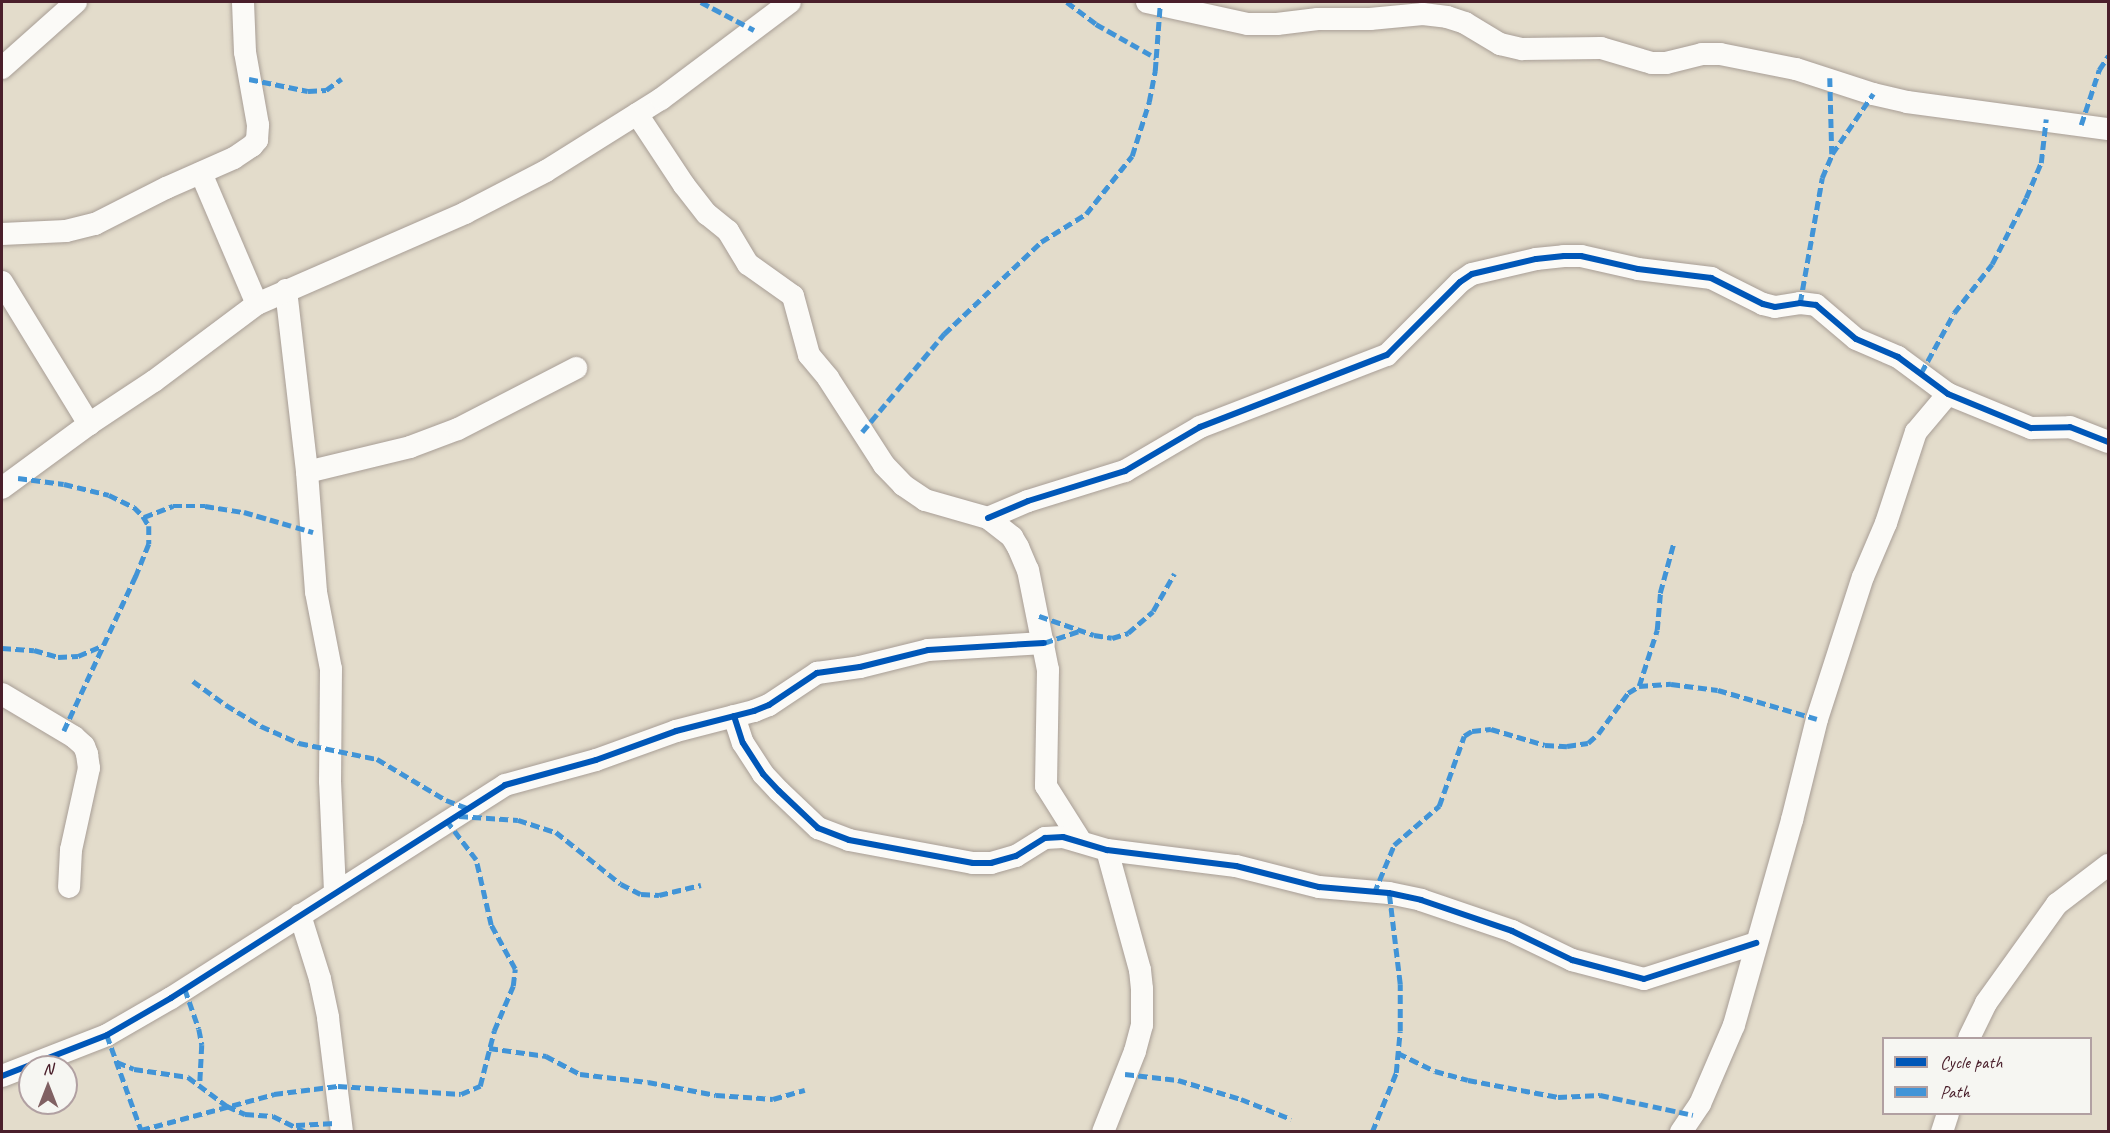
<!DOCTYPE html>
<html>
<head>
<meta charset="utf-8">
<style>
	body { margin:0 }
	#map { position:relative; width:2110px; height:1133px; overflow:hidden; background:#e3dccb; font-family:Caveat,sans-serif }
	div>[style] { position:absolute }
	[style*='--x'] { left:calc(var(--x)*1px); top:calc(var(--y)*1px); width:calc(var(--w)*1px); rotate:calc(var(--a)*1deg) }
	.roads { filter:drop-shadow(0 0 2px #a89e96) drop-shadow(0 0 2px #a89e96) }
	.street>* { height:22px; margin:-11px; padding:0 11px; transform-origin:11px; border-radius:11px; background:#fbfaf7 }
	.quiet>* { height:4.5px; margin-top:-2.25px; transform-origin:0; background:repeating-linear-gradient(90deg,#4194d7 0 9px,transparent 0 13.5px) }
	.cycleway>* { height:6px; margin:-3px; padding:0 3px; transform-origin:3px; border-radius:3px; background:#0057b8 }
	span { translate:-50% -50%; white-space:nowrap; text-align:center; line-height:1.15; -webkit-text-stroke:4.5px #f6f6f2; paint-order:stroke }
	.frame { position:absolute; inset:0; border:3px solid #4a1f2b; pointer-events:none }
	.legend { position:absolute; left:1882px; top:1037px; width:210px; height:78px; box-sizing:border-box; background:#f6f6f2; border:2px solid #b1a0a2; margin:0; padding:8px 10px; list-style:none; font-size:18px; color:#4a1f2b }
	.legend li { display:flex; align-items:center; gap:12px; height:30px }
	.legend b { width:30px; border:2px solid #b1a0a2 }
	.north { position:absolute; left:18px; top:1055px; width:60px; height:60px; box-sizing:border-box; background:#f6f6f2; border:2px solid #b1a0a2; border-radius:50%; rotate:0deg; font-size:16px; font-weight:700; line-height:24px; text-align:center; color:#4a1f2b }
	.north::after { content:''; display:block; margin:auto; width:21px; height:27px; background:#806163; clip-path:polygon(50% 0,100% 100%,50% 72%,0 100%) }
</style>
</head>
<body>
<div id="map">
	<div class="roads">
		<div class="street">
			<div style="--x:1147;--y:2;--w:103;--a:12.3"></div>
			<div style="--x:1248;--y:24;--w:29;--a:0"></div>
			<div style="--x:1277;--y:24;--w:41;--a:-7"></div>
			<div style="--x:1318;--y:19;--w:52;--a:0"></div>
			<div style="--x:1370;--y:19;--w:53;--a:-5.4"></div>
			<div style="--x:1423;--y:14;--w:24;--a:7"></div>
			<div style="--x:1447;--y:17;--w:19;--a:18"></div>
			<div style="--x:1465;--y:23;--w:41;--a:31"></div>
			<div style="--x:1500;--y:44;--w:23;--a:13"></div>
			<div style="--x:1522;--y:49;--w:79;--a:-0.7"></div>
			<div style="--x:1601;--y:48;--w:53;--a:16.4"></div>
			<div style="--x:1652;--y:63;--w:14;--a:0"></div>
			<div style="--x:1666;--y:63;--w:37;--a:-14"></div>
			<div style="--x:1702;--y:54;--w:18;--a:0"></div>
			<div style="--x:1720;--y:54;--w:77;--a:11.2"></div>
			<div style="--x:1796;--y:69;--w:81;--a:18"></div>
			<div style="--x:1873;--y:94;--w:35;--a:13"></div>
			<div style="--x:1907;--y:102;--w:203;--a:7.7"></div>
			<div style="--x:2;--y:68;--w:99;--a:-41.7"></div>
			<div style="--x:637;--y:114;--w:85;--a:56.5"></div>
			<div style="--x:684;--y:185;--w:37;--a:52"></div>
			<div style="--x:707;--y:214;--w:27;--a:39"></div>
			<div style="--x:728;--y:231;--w:39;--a:59"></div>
			<div style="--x:748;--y:264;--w:55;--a:35.4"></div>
			<div style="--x:793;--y:296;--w:61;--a:74.8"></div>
			<div style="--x:809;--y:355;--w:30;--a:50"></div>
			<div style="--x:828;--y:378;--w:103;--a:57.2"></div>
			<div style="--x:884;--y:465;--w:28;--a:46"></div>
			<div style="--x:903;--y:485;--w:27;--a:34"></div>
			<div style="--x:925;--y:500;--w:66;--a:15.9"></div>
			<div style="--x:988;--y:518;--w:31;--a:38"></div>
			<div style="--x:1012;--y:537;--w:12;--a:59"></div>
			<div style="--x:1018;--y:547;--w:25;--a:67"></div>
			<div style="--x:1028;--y:570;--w:102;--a:78.7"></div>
			<div style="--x:1048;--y:670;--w:116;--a:91"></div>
			<div style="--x:1046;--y:786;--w:64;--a:57.8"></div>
			<div style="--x:201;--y:173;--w:142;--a:66.9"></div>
			<div style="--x:2;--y:234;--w:64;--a:-2.7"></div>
			<div style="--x:66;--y:231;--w:30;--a:-14"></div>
			<div style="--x:95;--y:224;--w:80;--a:-26.9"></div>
			<div style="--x:166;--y:188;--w:74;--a:-23.8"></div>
			<div style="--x:234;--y:158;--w:22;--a:-34"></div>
			<div style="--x:252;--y:146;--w:8;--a:-50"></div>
			<div style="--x:257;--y:140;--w:15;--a:-86"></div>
			<div style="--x:258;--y:125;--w:74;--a:-100.1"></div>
			<div style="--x:245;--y:52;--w:50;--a:-92.3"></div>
			<div style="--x:2;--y:282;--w:167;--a:58.5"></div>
			<div style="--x:286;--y:290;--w:183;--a:83.4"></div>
			<div style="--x:307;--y:472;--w:120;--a:85.7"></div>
			<div style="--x:316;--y:592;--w:78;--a:79"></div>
			<div style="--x:331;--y:669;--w:112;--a:90.5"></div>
			<div style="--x:330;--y:781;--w:112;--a:87.4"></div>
			<div style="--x:307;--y:472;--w:106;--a:-13.6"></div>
			<div style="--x:410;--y:447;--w:51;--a:-20.6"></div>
			<div style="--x:458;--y:429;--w:133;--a:-27.3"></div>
			<div style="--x:2;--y:488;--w:108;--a:-36.3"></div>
			<div style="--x:89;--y:424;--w:78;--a:-33.5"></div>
			<div style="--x:154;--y:381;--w:129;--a:-36.8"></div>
			<div style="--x:257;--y:304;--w:227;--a:-23.6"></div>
			<div style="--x:465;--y:213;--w:91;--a:-27.4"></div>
			<div style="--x:546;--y:171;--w:136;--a:-32.1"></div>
			<div style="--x:661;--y:99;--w:161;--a:-36.9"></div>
			<div style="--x:988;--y:518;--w:43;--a:-23"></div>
			<div style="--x:1028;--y:501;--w:102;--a:-17.2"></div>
			<div style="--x:1125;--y:471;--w:87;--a:-30.4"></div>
			<div style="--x:1200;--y:427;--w:200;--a:-21.1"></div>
			<div style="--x:1387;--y:355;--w:103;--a:-45"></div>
			<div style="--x:1460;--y:282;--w:14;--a:-34"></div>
			<div style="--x:1472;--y:274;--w:66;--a:-13.2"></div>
			<div style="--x:1536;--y:259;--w:28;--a:-6"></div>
			<div style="--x:1564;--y:256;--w:17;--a:0"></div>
			<div style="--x:1581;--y:256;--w:58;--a:12.8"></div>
			<div style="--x:1638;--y:269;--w:74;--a:7"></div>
			<div style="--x:1711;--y:278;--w:58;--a:26.6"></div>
			<div style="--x:1763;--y:304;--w:12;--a:14"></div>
			<div style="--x:1775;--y:307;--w:25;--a:-9"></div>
			<div style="--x:1800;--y:303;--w:16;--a:7"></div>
			<div style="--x:1816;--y:305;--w:52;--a:40.4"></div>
			<div style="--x:1856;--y:339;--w:46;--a:23.2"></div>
			<div style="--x:1898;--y:357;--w:62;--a:36.5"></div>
			<div style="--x:1948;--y:394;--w:90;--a:22.3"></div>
			<div style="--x:2031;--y:428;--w:39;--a:-1"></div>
			<div style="--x:2070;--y:427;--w:41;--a:21.5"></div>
			<div style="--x:2;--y:694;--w:84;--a:30.8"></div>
			<div style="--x:74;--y:737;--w:13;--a:42"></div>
			<div style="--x:84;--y:746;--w:9;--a:69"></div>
			<div style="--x:87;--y:754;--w:14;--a:82"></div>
			<div style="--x:89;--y:768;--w:84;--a:102.4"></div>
			<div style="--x:71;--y:850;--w:37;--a:93"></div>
			<div style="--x:734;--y:716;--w:28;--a:72"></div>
			<div style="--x:743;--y:743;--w:37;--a:57"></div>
			<div style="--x:763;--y:774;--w:23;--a:47"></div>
			<div style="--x:779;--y:791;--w:54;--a:43.5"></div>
			<div style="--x:818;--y:828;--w:33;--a:21"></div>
			<div style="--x:849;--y:840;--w:126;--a:10.5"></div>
			<div style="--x:973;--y:863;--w:18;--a:0"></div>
			<div style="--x:991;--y:863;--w:26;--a:-16"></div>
			<div style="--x:1016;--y:856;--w:34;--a:-32"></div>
			<div style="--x:1045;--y:838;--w:18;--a:-3"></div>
			<div style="--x:1063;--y:837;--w:46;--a:16.5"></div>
			<div style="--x:1107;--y:850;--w:130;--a:7.1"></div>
			<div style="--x:1236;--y:866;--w:86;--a:14.2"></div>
			<div style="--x:1319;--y:887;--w:70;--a:4.9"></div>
			<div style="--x:1389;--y:893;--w:33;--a:12"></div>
			<div style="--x:1421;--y:900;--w:96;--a:18.8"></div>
			<div style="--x:1512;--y:931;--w:67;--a:25.8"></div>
			<div style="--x:1572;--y:960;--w:74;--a:14.8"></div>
			<div style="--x:1644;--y:979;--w:118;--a:-17.8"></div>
			<div style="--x:300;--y:915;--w:67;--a:72.6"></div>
			<div style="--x:320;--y:979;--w:40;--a:78"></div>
			<div style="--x:328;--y:1018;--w:115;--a:83"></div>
			<div style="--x:1969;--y:1038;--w:39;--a:-64"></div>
			<div style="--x:1986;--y:1003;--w:122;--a:-54.4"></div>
			<div style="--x:2057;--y:904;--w:64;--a:-37.4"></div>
			<div style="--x:2;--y:1076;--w:113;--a:-21.3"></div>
			<div style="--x:107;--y:1035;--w:74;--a:-30"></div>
			<div style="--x:171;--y:998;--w:396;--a:-32.5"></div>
			<div style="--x:505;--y:785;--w:94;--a:-15.4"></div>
			<div style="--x:596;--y:760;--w:85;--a:-19.9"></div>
			<div style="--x:676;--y:731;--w:81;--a:-14.4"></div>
			<div style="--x:754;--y:711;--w:16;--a:-22"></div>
			<div style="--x:769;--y:705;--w:58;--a:-33.7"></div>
			<div style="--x:817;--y:673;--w:43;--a:-7.9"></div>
			<div style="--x:860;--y:667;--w:70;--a:-14"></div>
			<div style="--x:928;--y:650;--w:116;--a:-3.5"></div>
			<div style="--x:1103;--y:1132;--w:87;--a:-68.4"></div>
			<div style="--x:1135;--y:1051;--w:27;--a:-75"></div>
			<div style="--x:1142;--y:1025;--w:36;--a:-90"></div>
			<div style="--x:1142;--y:989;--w:19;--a:-96"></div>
			<div style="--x:1140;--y:970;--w:124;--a:-105.4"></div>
			<div style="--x:1681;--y:1132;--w:34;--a:-56"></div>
			<div style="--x:1700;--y:1104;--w:86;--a:-66.7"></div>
			<div style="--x:1734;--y:1025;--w:213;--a:-74.2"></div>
			<div style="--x:1792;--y:820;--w:104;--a:-76.1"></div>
			<div style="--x:1817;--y:719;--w:149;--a:-72.1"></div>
			<div style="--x:1863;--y:577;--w:59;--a:-66.9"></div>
			<div style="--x:1886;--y:523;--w:96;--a:-71.8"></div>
			<div style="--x:1916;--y:432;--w:50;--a:-49.9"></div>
			<div style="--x:1942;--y:1132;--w:19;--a:-72"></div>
		</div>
	</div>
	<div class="quiet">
		<div style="--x:701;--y:2;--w:60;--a:27.8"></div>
		<div style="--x:1067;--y:2;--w:36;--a:37"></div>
		<div style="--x:1096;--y:24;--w:69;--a:29.5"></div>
		<div style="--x:1830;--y:78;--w:76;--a:88.5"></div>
		<div style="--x:249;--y:79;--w:60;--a:11.5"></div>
		<div style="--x:308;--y:91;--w:18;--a:-3"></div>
		<div style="--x:326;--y:90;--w:19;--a:-36"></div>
		<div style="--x:2081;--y:125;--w:58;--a:-71.9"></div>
		<div style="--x:2099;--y:70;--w:17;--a:-57"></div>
		<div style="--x:1800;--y:303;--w:127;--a:-80"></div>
		<div style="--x:1822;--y:178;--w:26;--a:-67"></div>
		<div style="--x:1832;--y:154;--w:73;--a:-55.7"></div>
		<div style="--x:1921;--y:373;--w:68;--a:-61.2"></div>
		<div style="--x:1954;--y:313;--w:62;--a:-52.2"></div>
		<div style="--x:1992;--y:264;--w:74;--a:-62.7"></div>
		<div style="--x:2026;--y:198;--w:38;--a:-67"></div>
		<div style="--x:2041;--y:163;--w:44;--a:-83.5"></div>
		<div style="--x:862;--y:432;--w:128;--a:-50.1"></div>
		<div style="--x:944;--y:334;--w:134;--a:-43.5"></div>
		<div style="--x:1041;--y:242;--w:53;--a:-31.9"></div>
		<div style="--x:1086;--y:214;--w:74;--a:-51.6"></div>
		<div style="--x:1132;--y:156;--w:57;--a:-72.5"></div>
		<div style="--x:1149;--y:102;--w:32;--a:-79"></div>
		<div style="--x:1155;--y:71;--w:66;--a:-85.7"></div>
		<div style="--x:18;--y:478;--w:46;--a:7.4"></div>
		<div style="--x:64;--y:484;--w:46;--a:13.7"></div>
		<div style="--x:109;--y:495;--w:28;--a:26"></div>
		<div style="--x:134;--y:507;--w:13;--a:45"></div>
		<div style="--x:143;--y:516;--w:12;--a:59"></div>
		<div style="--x:149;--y:526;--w:18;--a:90"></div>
		<div style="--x:149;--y:544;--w:35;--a:112"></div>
		<div style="--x:136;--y:576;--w:171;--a:114.9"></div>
		<div style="--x:144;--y:517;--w:31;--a:-21"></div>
		<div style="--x:173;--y:506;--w:32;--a:0"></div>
		<div style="--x:205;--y:506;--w:39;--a:9"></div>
		<div style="--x:244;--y:512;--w:72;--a:16.2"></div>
		<div style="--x:1039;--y:616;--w:58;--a:19.1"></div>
		<div style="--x:1094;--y:635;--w:18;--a:9"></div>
		<div style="--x:1112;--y:638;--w:17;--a:-17"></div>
		<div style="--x:1128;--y:633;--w:33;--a:-41"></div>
		<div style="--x:1153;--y:611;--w:43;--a:-60.4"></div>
		<div style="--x:1044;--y:643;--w:36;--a:-19"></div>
		<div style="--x:2;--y:648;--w:32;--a:4"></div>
		<div style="--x:34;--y:650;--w:25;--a:16"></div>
		<div style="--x:58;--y:657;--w:20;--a:-3"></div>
		<div style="--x:78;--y:656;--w:25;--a:-23"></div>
		<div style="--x:193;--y:681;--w:41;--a:36"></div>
		<div style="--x:226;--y:705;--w:41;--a:31"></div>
		<div style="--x:261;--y:726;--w:42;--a:24.1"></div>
		<div style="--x:299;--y:743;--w:80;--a:11.6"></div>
		<div style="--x:377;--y:759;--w:80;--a:30.7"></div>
		<div style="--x:446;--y:800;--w:25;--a:21"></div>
		<div style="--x:1639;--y:686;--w:59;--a:-72.2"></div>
		<div style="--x:1657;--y:630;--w:37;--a:-85"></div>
		<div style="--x:1660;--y:593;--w:50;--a:-74.8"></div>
		<div style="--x:459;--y:816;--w:59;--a:3.9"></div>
		<div style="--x:518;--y:820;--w:40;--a:18"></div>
		<div style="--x:556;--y:832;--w:83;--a:38.7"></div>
		<div style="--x:621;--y:884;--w:22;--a:27"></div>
		<div style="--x:641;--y:894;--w:18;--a:3"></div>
		<div style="--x:659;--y:895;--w:43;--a:-13.4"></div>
		<div style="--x:1374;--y:893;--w:52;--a:-67.4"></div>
		<div style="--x:1394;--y:845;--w:60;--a:-40.9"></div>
		<div style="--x:1439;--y:806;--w:74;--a:-70.3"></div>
		<div style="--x:1464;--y:736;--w:9;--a:-32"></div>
		<div style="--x:1472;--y:731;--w:19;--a:-6"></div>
		<div style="--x:1491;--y:729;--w:56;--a:16.5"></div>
		<div style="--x:1545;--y:745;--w:22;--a:3"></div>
		<div style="--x:1567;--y:746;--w:21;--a:-8"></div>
		<div style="--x:1588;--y:743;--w:13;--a:-42"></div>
		<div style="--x:1598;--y:734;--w:51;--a:-53.8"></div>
		<div style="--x:1628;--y:693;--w:13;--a:-32"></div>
		<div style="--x:1639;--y:686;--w:32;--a:-4"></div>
		<div style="--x:1671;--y:684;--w:47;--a:7.3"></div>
		<div style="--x:1718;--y:690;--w:103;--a:16.3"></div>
		<div style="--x:185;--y:989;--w:42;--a:70.7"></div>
		<div style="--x:199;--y:1029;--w:16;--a:79"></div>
		<div style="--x:202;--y:1045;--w:38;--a:93"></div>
		<div style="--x:107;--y:1035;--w:103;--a:70.2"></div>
		<div style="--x:489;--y:1048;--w:58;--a:8"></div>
		<div style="--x:546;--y:1056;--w:38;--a:28"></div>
		<div style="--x:580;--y:1074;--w:68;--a:6.7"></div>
		<div style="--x:648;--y:1082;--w:69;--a:10.8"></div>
		<div style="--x:716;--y:1095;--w:57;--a:4"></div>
		<div style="--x:773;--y:1099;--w:33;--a:-16"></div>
		<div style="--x:1398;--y:1053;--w:41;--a:25.9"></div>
		<div style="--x:1435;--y:1071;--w:34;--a:15"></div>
		<div style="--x:1468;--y:1080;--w:92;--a:10.7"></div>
		<div style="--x:1558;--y:1097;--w:42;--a:-2.7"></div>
		<div style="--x:1600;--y:1095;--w:95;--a:12.1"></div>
		<div style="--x:117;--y:1062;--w:18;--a:22"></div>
		<div style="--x:134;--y:1069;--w:55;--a:8.4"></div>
		<div style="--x:188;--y:1077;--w:49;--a:36.6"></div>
		<div style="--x:227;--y:1106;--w:20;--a:24"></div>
		<div style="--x:245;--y:1114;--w:28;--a:4"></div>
		<div style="--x:273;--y:1116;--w:37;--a:26"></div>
		<div style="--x:1125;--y:1074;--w:53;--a:6.5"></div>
		<div style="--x:1178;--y:1080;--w:66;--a:16.8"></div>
		<div style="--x:1241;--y:1099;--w:54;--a:21.8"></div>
		<div style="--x:296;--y:1125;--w:39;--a:-3"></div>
		<div style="--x:141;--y:1130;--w:138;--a:-15.1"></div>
		<div style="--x:274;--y:1094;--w:64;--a:-7.1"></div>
		<div style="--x:338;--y:1086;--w:123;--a:3.7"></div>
		<div style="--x:461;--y:1094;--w:21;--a:-23"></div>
		<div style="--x:480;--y:1086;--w:57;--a:-75.7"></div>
		<div style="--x:494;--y:1031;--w:49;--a:-67.1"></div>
		<div style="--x:513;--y:986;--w:17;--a:-83"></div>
		<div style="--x:515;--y:969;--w:50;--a:-118.6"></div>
		<div style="--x:491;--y:925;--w:67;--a:-103"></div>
		<div style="--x:476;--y:860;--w:46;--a:-127.1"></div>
		<div style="--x:1372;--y:1132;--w:64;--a:-67.9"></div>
		<div style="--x:1396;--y:1073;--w:42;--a:-84.6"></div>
		<div style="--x:1400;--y:1031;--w:47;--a:-90"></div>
		<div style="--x:1400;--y:984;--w:92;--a:-96.9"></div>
	</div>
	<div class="cycleway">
		<div style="--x:988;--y:518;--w:43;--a:-23"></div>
		<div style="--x:1028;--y:501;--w:102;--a:-17.2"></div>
		<div style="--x:1125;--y:471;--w:87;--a:-30.4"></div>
		<div style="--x:1200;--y:427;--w:200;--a:-21.1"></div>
		<div style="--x:1387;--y:355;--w:103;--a:-45"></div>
		<div style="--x:1460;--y:282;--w:14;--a:-34"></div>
		<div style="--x:1472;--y:274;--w:66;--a:-13.2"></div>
		<div style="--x:1536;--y:259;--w:28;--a:-6"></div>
		<div style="--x:1564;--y:256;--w:17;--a:0"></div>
		<div style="--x:1581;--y:256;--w:58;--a:12.8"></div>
		<div style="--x:1638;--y:269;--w:74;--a:7"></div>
		<div style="--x:1711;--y:278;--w:58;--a:26.6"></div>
		<div style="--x:1763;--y:304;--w:12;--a:14"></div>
		<div style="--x:1775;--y:307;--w:25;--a:-9"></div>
		<div style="--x:1800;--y:303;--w:16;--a:7"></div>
		<div style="--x:1816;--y:305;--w:52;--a:40.4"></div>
		<div style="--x:1856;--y:339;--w:46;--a:23.2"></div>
		<div style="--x:1898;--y:357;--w:62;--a:36.5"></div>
		<div style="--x:1948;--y:394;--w:90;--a:22.3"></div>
		<div style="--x:2031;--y:428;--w:39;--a:-1"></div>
		<div style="--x:2070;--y:427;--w:41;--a:21.5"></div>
		<div style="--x:734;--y:716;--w:28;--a:72"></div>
		<div style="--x:743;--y:743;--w:37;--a:57"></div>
		<div style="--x:763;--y:774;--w:23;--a:47"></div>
		<div style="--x:779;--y:791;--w:54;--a:43.5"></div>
		<div style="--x:818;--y:828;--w:33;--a:21"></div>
		<div style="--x:849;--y:840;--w:126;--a:10.5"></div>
		<div style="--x:973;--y:863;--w:18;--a:0"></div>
		<div style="--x:991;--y:863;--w:26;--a:-16"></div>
		<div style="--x:1016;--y:856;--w:34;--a:-32"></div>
		<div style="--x:1045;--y:838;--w:18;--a:-3"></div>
		<div style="--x:1063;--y:837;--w:46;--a:16.5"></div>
		<div style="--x:1107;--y:850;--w:130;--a:7.1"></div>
		<div style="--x:1236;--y:866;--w:86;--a:14.2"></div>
		<div style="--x:1319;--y:887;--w:70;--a:4.9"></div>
		<div style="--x:1389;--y:893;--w:33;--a:12"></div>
		<div style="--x:1421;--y:900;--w:96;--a:18.8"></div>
		<div style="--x:1512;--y:931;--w:67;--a:25.8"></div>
		<div style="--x:1572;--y:960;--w:74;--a:14.8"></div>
		<div style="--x:1644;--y:979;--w:118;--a:-17.8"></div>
		<div style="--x:2;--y:1076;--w:113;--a:-21.3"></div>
		<div style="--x:107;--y:1035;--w:74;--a:-30"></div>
		<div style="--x:171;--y:998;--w:396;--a:-32.5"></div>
		<div style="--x:505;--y:785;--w:94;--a:-15.4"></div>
		<div style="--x:596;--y:760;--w:85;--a:-19.9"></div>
		<div style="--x:676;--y:731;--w:81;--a:-14.4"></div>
		<div style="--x:754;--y:711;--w:16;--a:-22"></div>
		<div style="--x:769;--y:705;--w:58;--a:-33.7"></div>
		<div style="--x:817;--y:673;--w:43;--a:-7.9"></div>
		<div style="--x:860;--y:667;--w:70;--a:-14"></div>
		<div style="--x:928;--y:650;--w:116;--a:-3.5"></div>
	</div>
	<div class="frame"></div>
	<ul class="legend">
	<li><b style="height:8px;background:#0057b8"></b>Cycle path</li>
	<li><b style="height:8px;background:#4194d7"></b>Path</li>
	</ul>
	<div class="north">N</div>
</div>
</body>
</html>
